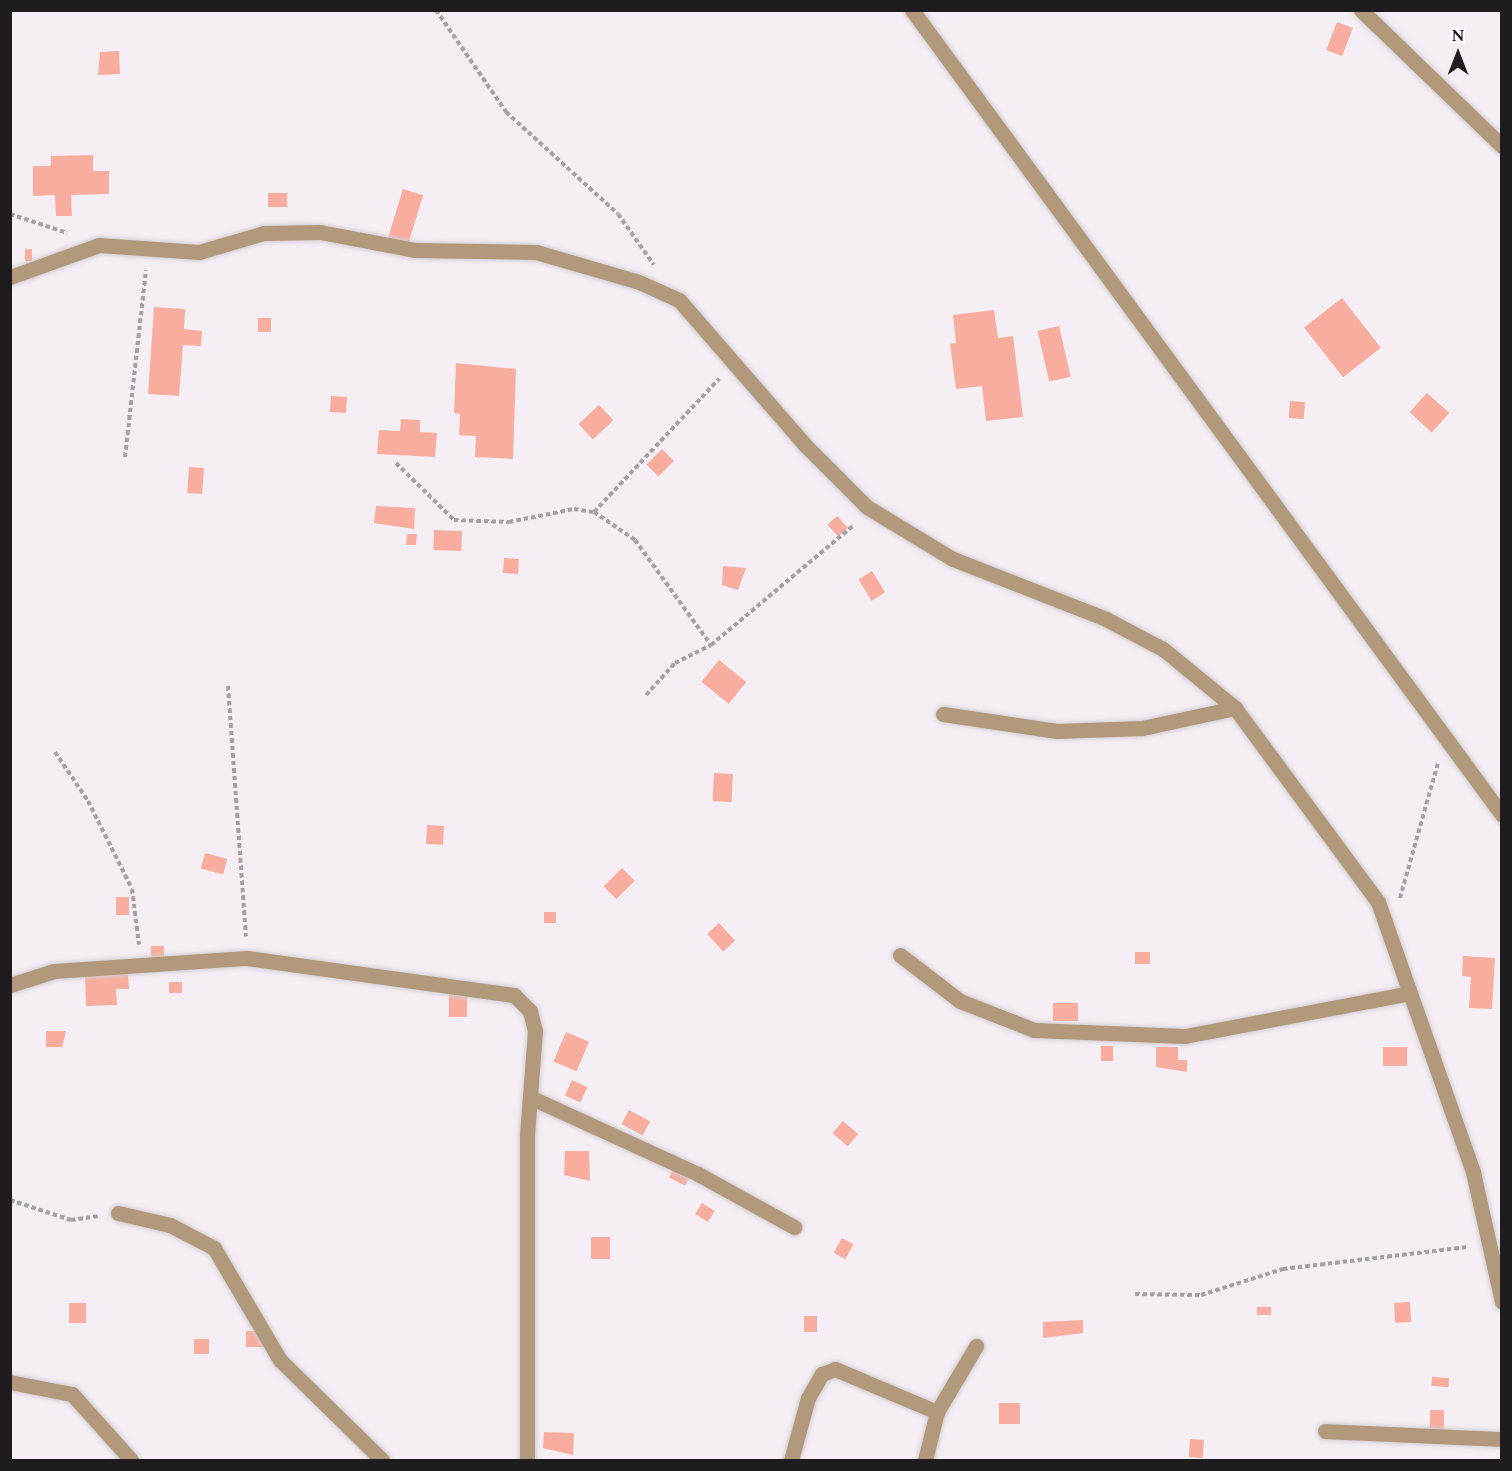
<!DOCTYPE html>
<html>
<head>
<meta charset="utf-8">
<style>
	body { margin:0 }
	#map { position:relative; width:1512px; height:1471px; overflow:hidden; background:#f5eff5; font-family:Spectral,serif }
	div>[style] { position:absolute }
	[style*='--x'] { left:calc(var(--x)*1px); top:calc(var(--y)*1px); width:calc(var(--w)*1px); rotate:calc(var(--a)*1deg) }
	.building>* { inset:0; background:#f8ad9e; transform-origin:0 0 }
	.path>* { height:4px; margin-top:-2px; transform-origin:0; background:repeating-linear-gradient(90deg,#a4a0a4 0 4.5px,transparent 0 7.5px) }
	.roads { filter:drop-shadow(0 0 2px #d3cdd3) drop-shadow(0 0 2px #d3cdd3) }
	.minor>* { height:15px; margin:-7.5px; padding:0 7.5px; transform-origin:7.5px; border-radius:7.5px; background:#b2997b }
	span { translate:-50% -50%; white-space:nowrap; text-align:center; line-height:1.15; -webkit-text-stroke:4.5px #fff; paint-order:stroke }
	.frame { position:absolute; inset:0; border:12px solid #1e1c1e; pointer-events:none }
	.north { position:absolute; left:1428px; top:24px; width:60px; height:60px; -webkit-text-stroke:4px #fff; paint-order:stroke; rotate:0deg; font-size:16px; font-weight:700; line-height:24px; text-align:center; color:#1e1c1e }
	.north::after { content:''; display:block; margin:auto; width:21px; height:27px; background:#1e1c1e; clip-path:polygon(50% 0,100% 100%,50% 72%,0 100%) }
</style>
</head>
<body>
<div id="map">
	<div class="building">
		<div style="left:1337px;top:22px;width:17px;height:30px;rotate:21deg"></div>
		<div style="clip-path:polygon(119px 51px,120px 74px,98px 75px,100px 52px)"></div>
		<div style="clip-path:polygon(93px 155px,93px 171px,109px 171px,109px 194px,71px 195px,72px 216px,56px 216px,55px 195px,33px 196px,33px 166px,51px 166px,51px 156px)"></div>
		<div style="left:403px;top:189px;width:21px;height:52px;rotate:17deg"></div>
		<div style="left:268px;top:193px;width:19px;height:14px"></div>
		<div style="left:25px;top:249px;width:7px;height:12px"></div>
		<div style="left:1342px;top:298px;width:63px;height:48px;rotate:52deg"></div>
		<div style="clip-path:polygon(154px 307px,185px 309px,184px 329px,202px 331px,201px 346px,183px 345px,179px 396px,148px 394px)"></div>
		<div style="clip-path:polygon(994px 310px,998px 338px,1013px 336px,1023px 417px,986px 421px,982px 386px,956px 389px,950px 344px,956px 343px,953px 315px)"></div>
		<div style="left:258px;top:318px;width:13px;height:14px"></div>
		<div style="left:1059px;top:326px;width:52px;height:22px;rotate:77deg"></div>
		<div style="clip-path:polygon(456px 363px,516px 369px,513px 459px,475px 457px,476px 436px,459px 435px,460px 414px,454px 413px)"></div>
		<div style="left:1427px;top:393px;width:30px;height:26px;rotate:42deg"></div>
		<div style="left:331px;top:396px;width:16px;height:16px;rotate:4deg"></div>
		<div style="left:1290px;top:401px;width:15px;height:17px;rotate:4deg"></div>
		<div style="left:599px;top:405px;width:21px;height:28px;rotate:47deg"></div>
		<div style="clip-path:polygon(401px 419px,420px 420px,420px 432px,437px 433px,435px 457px,377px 454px,379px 430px,400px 431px)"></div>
		<div style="left:662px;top:449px;width:17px;height:22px;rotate:45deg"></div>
		<div style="left:189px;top:467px;width:15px;height:26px;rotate:4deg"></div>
		<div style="clip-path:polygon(376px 506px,415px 508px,414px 529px,374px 523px)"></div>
		<div style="left:837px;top:516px;width:16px;height:13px;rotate:47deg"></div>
		<div style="left:434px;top:530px;width:28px;height:20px;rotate:2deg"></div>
		<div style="clip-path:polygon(407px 534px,417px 534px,416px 545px,406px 545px)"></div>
		<div style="left:504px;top:558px;width:15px;height:15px;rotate:4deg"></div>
		<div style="clip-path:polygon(723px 566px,746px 568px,738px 590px,722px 585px)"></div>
		<div style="left:872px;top:571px;width:25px;height:16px;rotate:58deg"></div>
		<div style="left:719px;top:660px;width:35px;height:28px;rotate:39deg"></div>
		<div style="left:714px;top:773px;width:19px;height:28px;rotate:3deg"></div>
		<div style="left:427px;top:825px;width:17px;height:19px;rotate:3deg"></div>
		<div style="left:205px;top:853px;width:23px;height:16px;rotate:15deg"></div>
		<div style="left:622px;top:868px;width:18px;height:26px;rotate:45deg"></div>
		<div style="left:116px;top:897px;width:13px;height:18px"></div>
		<div style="left:544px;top:912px;width:12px;height:11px"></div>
		<div style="left:719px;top:923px;width:24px;height:16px;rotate:48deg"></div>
		<div style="left:151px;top:946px;width:13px;height:14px"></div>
		<div style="left:1135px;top:952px;width:15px;height:12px"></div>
		<div style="clip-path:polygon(1463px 956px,1495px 958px,1492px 1009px,1469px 1008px,1471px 977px,1462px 976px)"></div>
		<div style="clip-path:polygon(128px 971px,129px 989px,116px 989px,117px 1005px,86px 1006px,85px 973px)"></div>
		<div style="left:169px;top:982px;width:13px;height:11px"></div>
		<div style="left:449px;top:989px;width:18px;height:28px"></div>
		<div style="left:1053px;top:1003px;width:25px;height:18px"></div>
		<div style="clip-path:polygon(46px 1031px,66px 1031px,62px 1047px,46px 1047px)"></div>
		<div style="left:566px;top:1032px;width:25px;height:32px;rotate:23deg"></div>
		<div style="left:1101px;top:1046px;width:12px;height:15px"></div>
		<div style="clip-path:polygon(1156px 1047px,1178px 1047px,1178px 1060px,1187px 1060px,1187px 1072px,1156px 1067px)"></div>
		<div style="left:1383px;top:1047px;width:24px;height:19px"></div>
		<div style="left:572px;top:1080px;width:17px;height:17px;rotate:25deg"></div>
		<div style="left:629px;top:1110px;width:24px;height:16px;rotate:28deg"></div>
		<div style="left:843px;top:1121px;width:20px;height:16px;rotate:41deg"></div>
		<div style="clip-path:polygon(565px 1151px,589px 1151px,590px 1181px,564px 1175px)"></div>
		<div style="left:675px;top:1166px;width:18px;height:13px;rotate:27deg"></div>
		<div style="left:702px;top:1203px;width:15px;height:13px;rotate:32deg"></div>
		<div style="left:591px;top:1237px;width:19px;height:22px"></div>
		<div style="left:842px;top:1238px;width:13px;height:17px;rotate:29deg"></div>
		<div style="left:1410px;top:1302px;width:20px;height:16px;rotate:87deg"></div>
		<div style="left:69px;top:1303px;width:17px;height:20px"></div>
		<div style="left:1257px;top:1307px;width:14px;height:8px"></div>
		<div style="left:804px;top:1316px;width:13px;height:16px"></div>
		<div style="clip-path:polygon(1083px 1320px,1083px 1333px,1043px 1338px,1043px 1322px)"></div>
		<div style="left:246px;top:1331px;width:17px;height:16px"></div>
		<div style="left:194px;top:1339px;width:15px;height:15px"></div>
		<div style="left:1432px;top:1377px;width:17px;height:9px;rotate:3deg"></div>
		<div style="left:1020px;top:1403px;width:21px;height:21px;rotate:90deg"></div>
		<div style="left:1430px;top:1410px;width:14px;height:20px"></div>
		<div style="clip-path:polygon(544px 1432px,574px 1433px,573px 1455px,543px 1448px)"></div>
		<div style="left:1190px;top:1439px;width:14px;height:18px;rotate:4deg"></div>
	</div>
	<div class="path">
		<div style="--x:436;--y:10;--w:124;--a:55.5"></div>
		<div style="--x:506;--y:112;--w:151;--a:42.3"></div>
		<div style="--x:618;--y:214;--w:62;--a:54.8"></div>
		<div style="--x:10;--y:214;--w:60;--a:18.4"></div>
		<div style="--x:125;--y:457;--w:188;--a:-83.6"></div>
		<div style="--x:396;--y:463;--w:81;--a:44.5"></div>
		<div style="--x:454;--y:520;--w:55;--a:2.1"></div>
		<div style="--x:509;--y:522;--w:66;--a:-11.3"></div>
		<div style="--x:574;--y:509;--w:20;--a:9"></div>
		<div style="--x:594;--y:512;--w:50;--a:34.3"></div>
		<div style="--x:635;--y:540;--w:130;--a:54.1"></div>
		<div style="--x:594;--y:512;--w:183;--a:-46.8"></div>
		<div style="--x:228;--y:686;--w:251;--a:85.9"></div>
		<div style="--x:646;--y:695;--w:43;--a:-47.8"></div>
		<div style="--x:675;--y:663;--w:40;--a:-26.6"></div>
		<div style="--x:711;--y:645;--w:187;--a:-40"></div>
		<div style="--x:55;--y:752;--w:59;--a:56"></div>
		<div style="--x:88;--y:801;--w:98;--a:63.4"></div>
		<div style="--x:132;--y:889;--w:56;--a:82.9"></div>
		<div style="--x:1400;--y:898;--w:140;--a:-74.3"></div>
		<div style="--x:10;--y:1200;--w:64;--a:18.2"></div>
		<div style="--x:71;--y:1220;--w:27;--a:-8"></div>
		<div style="--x:1135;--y:1294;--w:66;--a:0.9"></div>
		<div style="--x:1201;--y:1295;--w:86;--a:-17.6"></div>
		<div style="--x:1283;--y:1269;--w:186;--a:-6.8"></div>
	</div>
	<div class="roads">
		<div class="minor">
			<div style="--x:912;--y:10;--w:998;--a:53.76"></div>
			<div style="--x:1361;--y:10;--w:196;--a:44"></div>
			<div style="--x:10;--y:277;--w:95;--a:-19.8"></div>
			<div style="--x:99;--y:245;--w:100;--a:4"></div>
			<div style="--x:199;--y:252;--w:68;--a:-16.3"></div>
			<div style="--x:264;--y:233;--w:56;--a:-1"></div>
			<div style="--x:320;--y:232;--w:96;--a:10.8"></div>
			<div style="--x:414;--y:250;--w:122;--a:0.9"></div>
			<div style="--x:536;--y:252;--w:107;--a:16.2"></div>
			<div style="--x:639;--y:282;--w:44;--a:24.2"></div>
			<div style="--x:679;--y:300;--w:191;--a:49"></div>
			<div style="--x:804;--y:444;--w:89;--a:45"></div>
			<div style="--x:867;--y:507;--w:100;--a:31.2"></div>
			<div style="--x:953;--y:559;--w:164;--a:21.4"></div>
			<div style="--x:1106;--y:619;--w:64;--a:27.8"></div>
			<div style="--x:1163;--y:649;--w:93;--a:39.3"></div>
			<div style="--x:1235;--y:708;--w:241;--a:53.6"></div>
			<div style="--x:1378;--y:902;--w:286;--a:70.6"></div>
			<div style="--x:1473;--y:1172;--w:133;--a:77.4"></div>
			<div style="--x:943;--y:714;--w:115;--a:8.5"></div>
			<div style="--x:1057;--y:731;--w:85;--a:-2"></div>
			<div style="--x:1142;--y:728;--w:95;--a:-12.1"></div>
			<div style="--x:900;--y:955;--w:76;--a:37.5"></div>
			<div style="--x:960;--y:1001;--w:79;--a:21.4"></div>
			<div style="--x:1034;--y:1030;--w:151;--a:2.3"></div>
			<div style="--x:1185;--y:1036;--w:229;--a:-10.8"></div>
			<div style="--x:10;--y:985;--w:46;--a:-17.7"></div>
			<div style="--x:54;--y:971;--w:193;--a:-3.9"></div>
			<div style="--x:247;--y:958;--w:270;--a:7.9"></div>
			<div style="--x:514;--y:995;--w:23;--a:45"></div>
			<div style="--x:530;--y:1011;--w:21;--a:76"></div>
			<div style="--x:535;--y:1031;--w:104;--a:94.4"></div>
			<div style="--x:527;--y:1135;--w:325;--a:90"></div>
			<div style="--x:534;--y:1099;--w:180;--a:24.6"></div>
			<div style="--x:698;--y:1174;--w:110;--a:28.9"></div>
			<div style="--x:118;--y:1213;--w:53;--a:13"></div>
			<div style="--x:170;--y:1225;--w:50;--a:27.6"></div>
			<div style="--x:214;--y:1248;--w:130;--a:59.5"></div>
			<div style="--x:280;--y:1360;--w:143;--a:44.4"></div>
			<div style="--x:10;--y:1382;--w:63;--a:11"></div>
			<div style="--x:72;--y:1394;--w:89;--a:48.2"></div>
			<div style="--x:1325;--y:1431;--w:177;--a:2.6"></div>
			<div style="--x:791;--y:1460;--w:64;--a:-74.7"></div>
			<div style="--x:808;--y:1398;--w:28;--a:-60"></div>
			<div style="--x:822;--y:1374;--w:14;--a:-21"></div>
			<div style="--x:835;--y:1369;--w:111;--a:22.9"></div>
			<div style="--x:925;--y:1460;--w:49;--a:-76"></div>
			<div style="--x:937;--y:1412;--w:77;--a:-59.4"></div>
		</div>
	</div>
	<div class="frame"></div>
	<div class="north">N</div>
</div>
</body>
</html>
